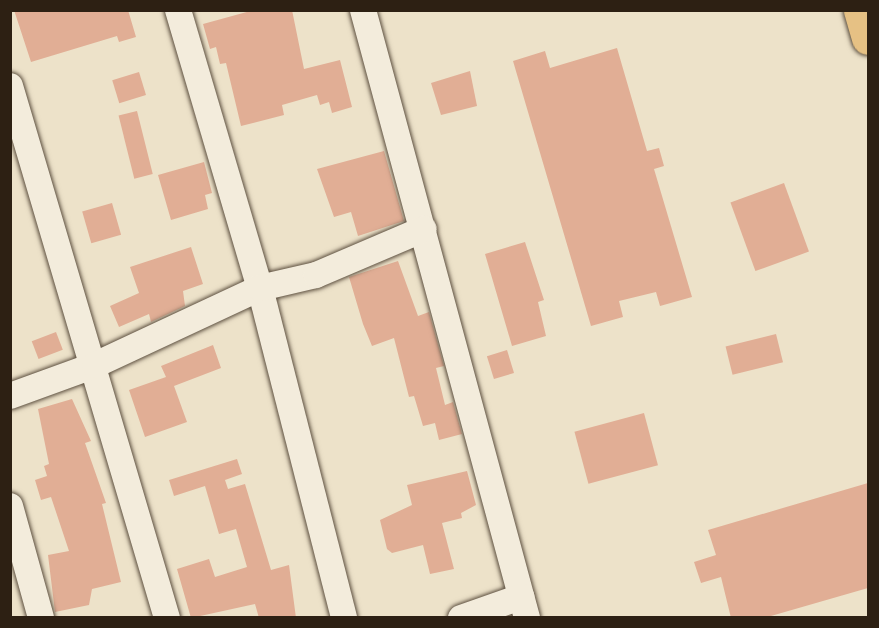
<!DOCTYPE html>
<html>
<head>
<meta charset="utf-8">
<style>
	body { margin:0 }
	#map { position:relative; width:879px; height:628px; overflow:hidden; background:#ede2c9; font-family:"Old Standard TT",serif }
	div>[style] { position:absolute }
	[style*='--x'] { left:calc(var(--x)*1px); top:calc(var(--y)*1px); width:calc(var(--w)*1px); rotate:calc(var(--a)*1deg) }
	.building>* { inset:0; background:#e1ae95; transform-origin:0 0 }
	.roads { filter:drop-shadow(0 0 2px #5d5040) drop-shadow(0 0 2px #5d5040) }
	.minor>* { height:26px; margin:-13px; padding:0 13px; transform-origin:13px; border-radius:13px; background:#f3ecdc }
	.major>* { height:33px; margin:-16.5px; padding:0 16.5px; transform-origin:16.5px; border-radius:16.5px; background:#e6c184 }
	span { translate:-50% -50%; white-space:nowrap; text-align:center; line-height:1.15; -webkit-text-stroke:5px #f3ecdc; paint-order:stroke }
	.frame { position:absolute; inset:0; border:12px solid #2d2013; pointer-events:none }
</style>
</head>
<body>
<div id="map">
	<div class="building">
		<div style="clip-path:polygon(14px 10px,128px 10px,136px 37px,119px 42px,117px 36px,31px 62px)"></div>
		<div style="clip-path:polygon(254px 10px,292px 10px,304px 69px,340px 60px,352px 107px,332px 113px,329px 102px,320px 105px,317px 95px,282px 105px,284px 115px,241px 126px,226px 63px,220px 64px,216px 47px,210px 49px,203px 24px)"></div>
		<div style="clip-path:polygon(617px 48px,647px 151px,659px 148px,664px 166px,654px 169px,692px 297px,660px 306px,656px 292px,619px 301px,623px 317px,591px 326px,513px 61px,545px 51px,550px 68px)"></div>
		<div style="clip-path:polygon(470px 71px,477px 106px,441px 115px,431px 83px)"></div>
		<div style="left:139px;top:72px;width:24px;height:28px;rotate:73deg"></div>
		<div style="left:137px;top:111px;width:65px;height:19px;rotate:76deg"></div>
		<div style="clip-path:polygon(384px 151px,404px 221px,358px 236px,351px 212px,334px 217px,317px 169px)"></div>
		<div style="clip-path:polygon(204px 162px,212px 193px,205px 195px,208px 209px,171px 220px,158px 175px)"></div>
		<div style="left:784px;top:183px;width:73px;height:57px;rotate:70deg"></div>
		<div style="left:112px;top:203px;width:33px;height:31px;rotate:74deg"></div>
		<div style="clip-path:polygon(525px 242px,544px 300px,538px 302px,546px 336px,512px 346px,485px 254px)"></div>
		<div style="clip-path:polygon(191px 247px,203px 284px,183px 291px,185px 306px,151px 322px,149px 314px,119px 327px,110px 306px,139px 293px,130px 267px)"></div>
		<div style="clip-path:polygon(398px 261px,418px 316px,429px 312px,444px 366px,436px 368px,445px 405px,453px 402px,462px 434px,439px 440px,435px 423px,423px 426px,414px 396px,409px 397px,394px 338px,372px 346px,363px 324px,349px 277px)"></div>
		<div style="left:56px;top:332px;width:19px;height:26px;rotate:69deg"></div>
		<div style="left:776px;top:334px;width:29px;height:52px;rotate:76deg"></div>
		<div style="clip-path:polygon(213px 345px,221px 368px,174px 386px,187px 422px,145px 437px,129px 390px,166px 377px,161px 366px)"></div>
		<div style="left:507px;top:350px;width:24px;height:21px;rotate:73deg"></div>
		<div style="clip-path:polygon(72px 399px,91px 441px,85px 443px,106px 503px,102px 504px,121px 582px,92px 589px,89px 605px,55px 612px,48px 555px,69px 551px,51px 497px,41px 500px,35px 480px,47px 476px,44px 466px,49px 464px,38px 409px)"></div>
		<div style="left:644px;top:413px;width:54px;height:72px;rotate:75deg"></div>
		<div style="clip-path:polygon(237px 459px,242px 474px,225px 480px,228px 489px,245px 484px,271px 570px,289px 565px,296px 618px,259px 618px,255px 604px,191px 618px,177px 569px,209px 559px,215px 577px,247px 567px,236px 529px,219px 534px,205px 486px,174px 496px,169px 480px)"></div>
		<div style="clip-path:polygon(467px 471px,476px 505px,461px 513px,462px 518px,442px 523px,454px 569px,430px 574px,423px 545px,392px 553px,387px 549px,380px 520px,412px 505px,407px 485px)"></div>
		<div style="clip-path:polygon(868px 483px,868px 588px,764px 618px,731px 618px,721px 577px,701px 583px,694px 562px,716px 555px,708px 530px)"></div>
	</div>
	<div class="roads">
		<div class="minor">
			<div style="--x:178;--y:10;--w:290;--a:73.6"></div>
			<div style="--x:260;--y:288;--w:341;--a:75.7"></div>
			<div style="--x:363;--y:10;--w:630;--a:74.9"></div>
			<div style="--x:10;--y:86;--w:555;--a:73.56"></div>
			<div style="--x:10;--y:396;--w:90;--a:-20"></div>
			<div style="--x:95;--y:365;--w:182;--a:-25"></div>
			<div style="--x:260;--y:288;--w:57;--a:-13.1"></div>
			<div style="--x:316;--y:275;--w:117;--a:-23.1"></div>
			<div style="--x:10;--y:506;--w:116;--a:74.5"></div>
			<div style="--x:461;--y:618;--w:64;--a:-19.3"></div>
		</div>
		<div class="major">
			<div style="--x:860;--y:10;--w:29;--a:74"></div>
		</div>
	</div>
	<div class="frame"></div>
</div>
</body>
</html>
